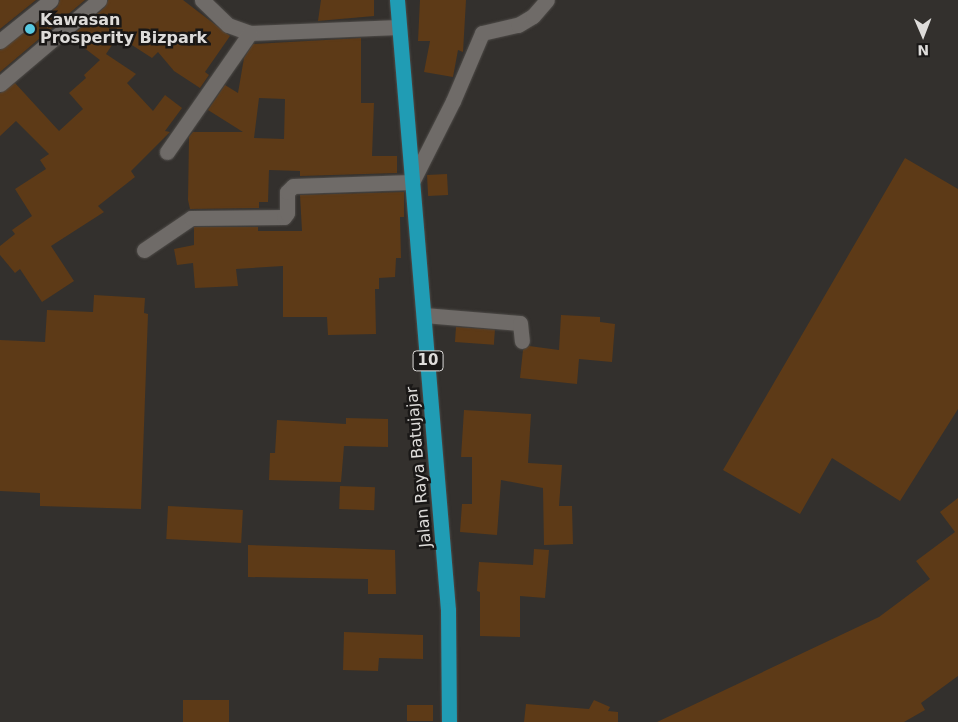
<!DOCTYPE html>
<html>
<head>
<meta charset="utf-8">
<style>
	body { margin:0 }
	#map { position:relative; width:958px; height:722px; overflow:hidden; background:#33302d; font-family:"DejaVu Sans",sans-serif }
	div>[style] { position:absolute }
	[style*='--x'] { left:calc(var(--x)*1px); top:calc(var(--y)*1px); width:calc(var(--w)*1px); rotate:calc(var(--a)*1deg) }
	.building>* { inset:0; background:#5d3a17; transform-origin:0 0 }
	.roads { filter:drop-shadow(0 0 1px #4e4b48) drop-shadow(0 0 1px #4e4b48) }
	.street>* { height:15px; margin:-7.5px; padding:0 7.5px; transform-origin:7.5px; border-radius:7.5px; background:#6f6b68 }
	.highway>* { height:15px; margin:-7.5px; padding:0 7.5px; transform-origin:7.5px; border-radius:7.5px; background:#209cb4 }
	.dots>* { width:14px; height:14px; translate:-50% -50%; box-sizing:border-box; border:2px solid #1a1817; border-radius:50% }
	span { translate:-50% -50%; white-space:nowrap; text-align:center; line-height:1.15; -webkit-text-stroke:5px #1a1817; paint-order:stroke }
	.shield-label span { padding:1px 4px; background:#1a1817; border:1px solid; border-radius:4px; -webkit-text-stroke-width:0 }
	.shield-label { font-size:15px; color:#dedcda; font-weight:700 }
	.poi-label { font-size:16px; color:#dedcda; font-weight:700 }
	.left { translate:0 -50%; text-align:left }
	.street-label { font-size:16px; color:#dedcda }
	.north { position:absolute; left:898px; top:10px; width:50px; height:50px; -webkit-text-stroke:4px #1a1817; paint-order:stroke; rotate:179deg; font-size:14px; font-weight:700; line-height:20px; text-align:center; color:#dedcda }
	.north::after { content:''; display:block; margin:auto; width:18px; height:22px; background:#dedcda; clip-path:polygon(50% 0,100% 100%,50% 72%,0 100%) }
</style>
</head>
<body>
<div id="map">
	<div class="building">
		<div style="clip-path:polygon(0 0,36px 0,0 29px)"></div>
		<div style="clip-path:polygon(60px 0,85px 0,0 72px,0 50px,57px 7px)"></div>
		<div style="clip-path:polygon(108px 0,183px 0,230px 36px,205px 72px,209px 75px,200px 88px,174px 71px,158px 52px,152px 58px,118px 36px,106px 54px,136px 74px,127px 83px,153px 111px,165px 95px,182px 108px,165px 131px,170px 132px,131px 171px,135px 177px,98px 206px,104px 212px,51px 246px,74px 281px,42px 302px,20px 269px,15px 273px,0 255px,0 246px,15px 234px,12px 230px,32px 216px,15px 189px,46px 169px,40px 160px,49px 154px,16px 121px,0 136px,0 93px,15px 83px,59px 131px,83px 109px,69px 93px,86px 78px,84px 75px,100px 60px,70px 37px,105px 7px)"></div>
		<div style="clip-path:polygon(321px 0,374px 0,374px 16px,318px 21px)"></div>
		<div style="clip-path:polygon(420px 0,466px 0,463px 52px,458px 50px,453px 77px,424px 72px,430px 41px,418px 41px)"></div>
		<div style="clip-path:polygon(evenodd,361px 38px,361px 103px,374px 103px,372px 156px,397px 156px,397px 173px,300px 176px,300px 171px,269px 170px,268px 202px,259px 202px,259px 208px,190px 209px,188px 200px,189px 137px,193px 132px,243px 132px,208px 110px,225px 85px,238px 93px,244px 58px,253px 44px,361px 38px,259px 98px,285px 99px,284px 139px,254px 138px,259px 98px)"></div>
		<div style="clip-path:polygon(905px 158px,958px 189px,958px 409px,900px 501px,832px 458px,800px 514px,723px 470px)"></div>
		<div style="left:447px;top:174px;width:21px;height:20px;rotate:87deg"></div>
		<div style="clip-path:polygon(404px 192px,404px 217px,400px 217px,401px 258px,396px 258px,395px 277px,379px 278px,379px 289px,375px 289px,376px 334px,328px 335px,327px 317px,283px 317px,283px 266px,236px 269px,238px 286px,195px 288px,193px 263px,177px 265px,174px 249px,194px 245px,194px 227px,258px 227px,258px 231px,302px 231px,300px 195px)"></div>
		<div style="clip-path:polygon(94px 295px,145px 298px,144px 313px,148px 314px,141px 509px,40px 506px,40px 493px,0 491px,0 340px,45px 342px,47px 310px,93px 312px)"></div>
		<div style="clip-path:polygon(561px 315px,600px 317px,600px 322px,615px 324px,612px 362px,579px 359px,577px 384px,520px 378px,523px 350px,529px 346px,559px 350px)"></div>
		<div style="left:456px;top:327px;width:39px;height:15px;rotate:4deg"></div>
		<div style="clip-path:polygon(464px 410px,531px 414px,528px 463px,562px 465px,559px 506px,572px 506px,573px 544px,544px 545px,543px 488px,501px 480px,497px 535px,460px 532px,462px 504px,472px 504px,472px 457px,461px 457px)"></div>
		<div style="clip-path:polygon(346px 418px,388px 419px,388px 447px,344px 446px,341px 482px,269px 480px,270px 453px,275px 453px,277px 420px,346px 424px)"></div>
		<div style="left:340px;top:486px;width:35px;height:23px;rotate:2deg"></div>
		<div style="clip-path:polygon(958px 498px,958px 676px,921px 703px,925px 710px,904px 722px,657px 722px,879px 617px,930px 579px,916px 561px,955px 532px,940px 512px)"></div>
		<div style="left:168px;top:506px;width:75px;height:33px;rotate:3deg"></div>
		<div style="clip-path:polygon(248px 545px,395px 550px,396px 594px,368px 594px,368px 579px,248px 577px)"></div>
		<div style="clip-path:polygon(534px 549px,549px 550px,545px 598px,520px 596px,520px 637px,480px 636px,480px 592px,477px 591px,479px 562px,533px 565px)"></div>
		<div style="clip-path:polygon(344px 632px,423px 635px,423px 659px,379px 658px,378px 671px,343px 670px)"></div>
		<div style="left:183px;top:700px;width:46px;height:22px"></div>
		<div style="clip-path:polygon(594px 700px,610px 707px,608px 711px,618px 712px,618px 722px,524px 722px,526px 704px,589px 709px)"></div>
		<div style="left:407px;top:705px;width:26px;height:16px"></div>
	</div>
	<div class="roads">
		<div class="street">
			<div style="--x:202;--y:0;--w:36;--a:44"></div>
			<div style="--x:228;--y:25;--w:23;--a:20"></div>
			<div style="--x:250;--y:33;--w:149;--a:-2.3"></div>
			<div style="--x:0;--y:41;--w:65;--a:-38.8"></div>
			<div style="--x:0;--y:84;--w:130;--a:-40.3"></div>
			<div style="--x:167;--y:152;--w:145;--a:-55.1"></div>
			<div style="--x:144;--y:250;--w:57;--a:-34.2"></div>
			<div style="--x:191;--y:218;--w:93;--a:-0.6"></div>
			<div style="--x:284;--y:217;--w:5;--a:-53"></div>
			<div style="--x:287;--y:213;--w:21;--a:-90"></div>
			<div style="--x:287;--y:192;--w:8;--a:-45"></div>
			<div style="--x:293;--y:186;--w:119;--a:-1.9"></div>
			<div style="--x:412;--y:182;--w:91;--a:-63.2"></div>
			<div style="--x:453;--y:101;--w:74;--a:-66.9"></div>
			<div style="--x:482;--y:33;--w:37;--a:-13"></div>
			<div style="--x:518;--y:25;--w:17;--a:-31"></div>
			<div style="--x:533;--y:16;--w:21;--a:-49"></div>
			<div style="--x:424;--y:315;--w:96;--a:4.8"></div>
			<div style="--x:520;--y:323;--w:18;--a:84"></div>
		</div>
		<div class="highway">
			<div style="--x:397;--y:0;--w:612;--a:85.22"></div>
			<div style="--x:448;--y:610;--w:112;--a:89.5"></div>
		</div>
	</div>
	<div class="dots">
		<div style="left:30px;top:29px;background:#57c9e2"></div>
	</div>
	<div class="shield-label">
		<span style="left:428px;top:361px">10</span>
	</div>
	<div class="poi-label">
		<span class="left" style="left:40px;top:29px">Kawasan<br>Prosperity Bizpark</span>
	</div>
	<div class="street-label">
		<span style="left:419px;top:467px;rotate:-95deg">Jalan Raya Batujajar</span>
	</div>
	<div class="north">N</div>
</div>
</body>
</html>
